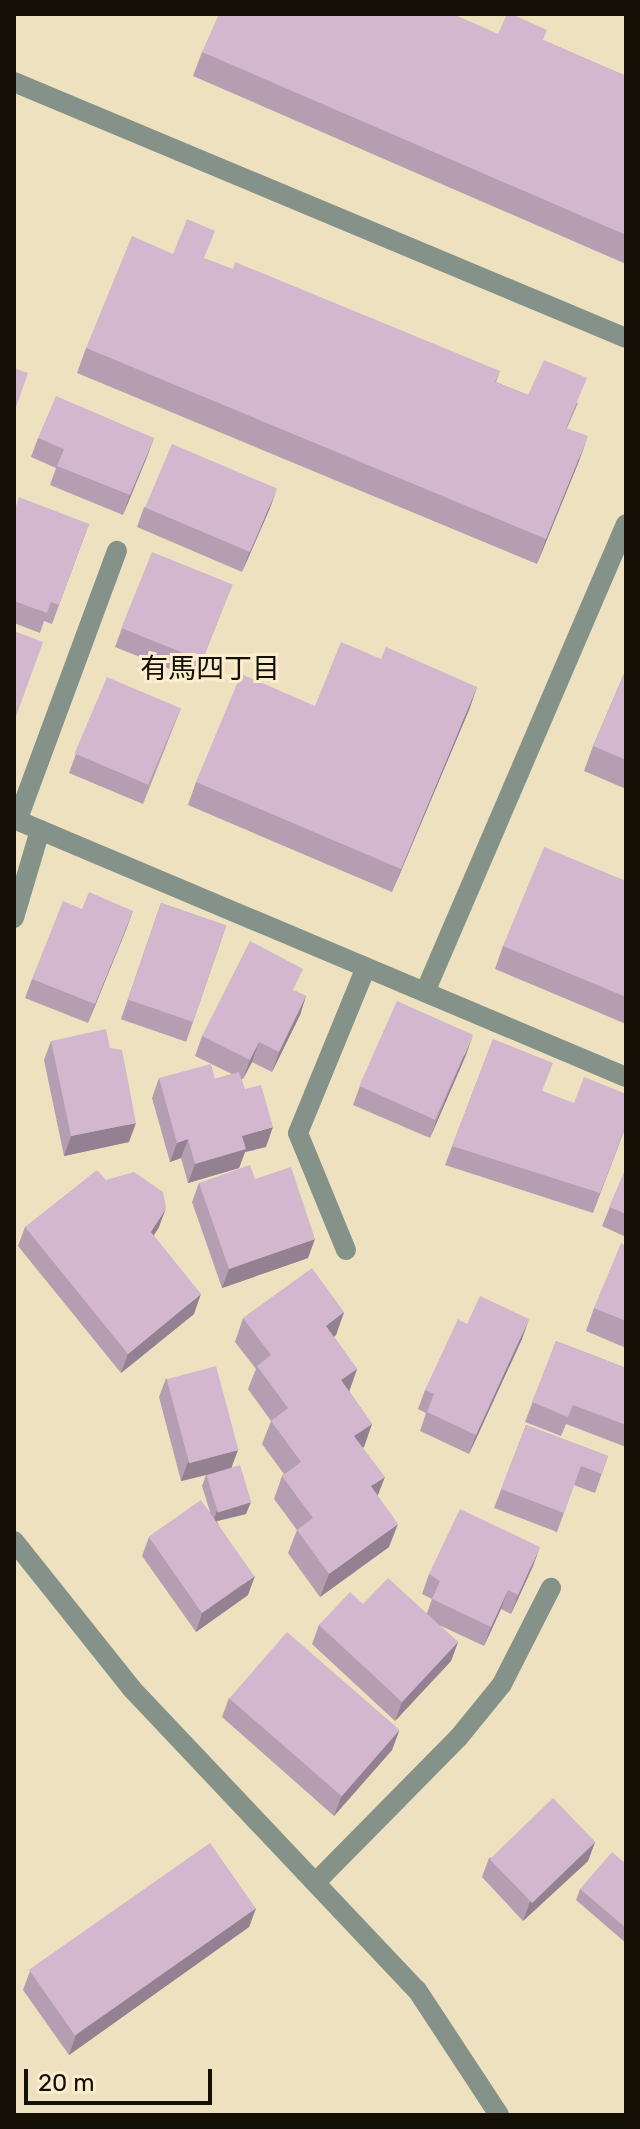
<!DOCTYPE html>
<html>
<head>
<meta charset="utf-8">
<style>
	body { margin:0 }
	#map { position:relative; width:640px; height:2129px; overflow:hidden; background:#eee1c0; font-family:Rubik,"Noto Sans JP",sans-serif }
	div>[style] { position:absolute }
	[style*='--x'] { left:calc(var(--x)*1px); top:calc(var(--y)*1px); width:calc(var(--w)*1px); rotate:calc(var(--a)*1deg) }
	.service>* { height:20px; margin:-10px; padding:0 10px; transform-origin:10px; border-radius:10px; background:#849289 }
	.minor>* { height:20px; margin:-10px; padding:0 10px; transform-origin:10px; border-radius:10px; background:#849289 }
	.wall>* { inset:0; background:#b59db2; transform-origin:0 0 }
	.shaded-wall>* { inset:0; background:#938091 }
	.building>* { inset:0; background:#d2b7cf; transform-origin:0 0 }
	span { translate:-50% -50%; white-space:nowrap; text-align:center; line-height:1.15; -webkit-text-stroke:6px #fbeecd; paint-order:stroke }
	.neighbourhood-label { font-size:28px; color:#151005 }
	.frame { position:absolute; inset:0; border:16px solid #151005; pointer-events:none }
	.scale { position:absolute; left:24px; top:2069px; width:188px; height:36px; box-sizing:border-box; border:4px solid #151005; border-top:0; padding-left:10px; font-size:24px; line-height:28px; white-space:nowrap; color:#151005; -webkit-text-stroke:6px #fbeecd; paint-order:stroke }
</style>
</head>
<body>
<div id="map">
	<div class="service">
		<div style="--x:17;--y:821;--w:288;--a:-69.7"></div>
		<div style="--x:346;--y:1250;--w:126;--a:-112.3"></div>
		<div style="--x:298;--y:1133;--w:179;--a:-67.7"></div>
		<div style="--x:319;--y:1879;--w:199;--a:-45.4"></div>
		<div style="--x:459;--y:1737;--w:68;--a:-50.9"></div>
		<div style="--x:502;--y:1684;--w:108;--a:-63"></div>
	</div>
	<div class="minor">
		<div style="--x:14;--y:82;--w:663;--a:22.7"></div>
		<div style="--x:14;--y:819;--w:664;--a:22.86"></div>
		<div style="--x:14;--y:918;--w:92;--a:-73.5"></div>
		<div style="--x:425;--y:992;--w:509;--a:-66.76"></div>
		<div style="--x:14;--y:1541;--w:189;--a:51.4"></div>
		<div style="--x:132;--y:1689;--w:415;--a:46.6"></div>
		<div style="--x:417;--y:1990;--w:149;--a:56.7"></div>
	</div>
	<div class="wall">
		<div style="clip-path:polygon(498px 34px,543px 40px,626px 76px,626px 264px,193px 76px,202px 52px)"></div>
		<div style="clip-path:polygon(173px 254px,500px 371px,496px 382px,528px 395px,578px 403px,567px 428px,579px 461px,537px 564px,77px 373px,86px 348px)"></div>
		<div style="clip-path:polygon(38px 438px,154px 438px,123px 515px,50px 485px,56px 468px,31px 457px)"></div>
		<div style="clip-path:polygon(144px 507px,270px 508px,242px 572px,137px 527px)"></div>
		<div style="clip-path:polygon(14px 512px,89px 524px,52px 624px,44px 621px,40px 633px,14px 623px)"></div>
		<div style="clip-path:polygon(232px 585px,195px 679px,115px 647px,122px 628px)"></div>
		<div style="clip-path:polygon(381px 659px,477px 687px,469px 710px,392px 892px,188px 805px,196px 782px,315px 706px)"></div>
		<div style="clip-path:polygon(626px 669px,626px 789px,584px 771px,593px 746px)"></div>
		<div style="clip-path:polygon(181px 708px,143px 804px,69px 773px,76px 754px)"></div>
		<div style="clip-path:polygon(626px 881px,626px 1024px,495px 969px,503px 946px)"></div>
		<div style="left:161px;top:903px;width:69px;height:123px;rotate:19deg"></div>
		<div style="clip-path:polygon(82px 909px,133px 911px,88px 1023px,25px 998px,32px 979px)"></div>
		<div style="clip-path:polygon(295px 991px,306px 996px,300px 1015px,272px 1072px,252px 1062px,243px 1079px,241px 1079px,266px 1147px,245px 1152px,239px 1168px,188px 1183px,181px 1158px,170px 1162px,152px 1098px,159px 1078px,215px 1079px,232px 1074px,195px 1056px,202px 1036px)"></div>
		<div style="clip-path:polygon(493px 1039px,542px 1091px,626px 1126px,593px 1213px,445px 1165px)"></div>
		<div style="clip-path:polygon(51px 1041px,110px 1048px,129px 1142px,64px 1156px,44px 1060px)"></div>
		<div style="clip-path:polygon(466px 1055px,430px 1138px,353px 1105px,360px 1086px)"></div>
		<div style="clip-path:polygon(626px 1168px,626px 1237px,602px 1226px)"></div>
		<div style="clip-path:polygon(255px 1179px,308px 1258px,222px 1288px,192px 1202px,199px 1183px)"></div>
		<div style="clip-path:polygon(106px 1180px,159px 1227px,154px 1235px,194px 1314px,121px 1373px,18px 1246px,25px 1227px)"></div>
		<div style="clip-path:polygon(626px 1246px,626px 1348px,586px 1331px,594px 1308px)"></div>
		<div style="clip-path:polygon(344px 1312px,336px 1335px,334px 1337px,357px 1369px,349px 1391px,372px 1424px,363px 1448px,378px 1496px,389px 1547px,320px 1597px,288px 1553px,297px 1530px,274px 1499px,282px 1476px,284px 1474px,262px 1444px,271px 1421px,248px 1389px,256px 1369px,235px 1342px,243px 1318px)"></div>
		<div style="clip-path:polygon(467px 1324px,522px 1339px,469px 1454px,420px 1431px,426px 1413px,418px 1409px,425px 1390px)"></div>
		<div style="clip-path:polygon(556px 1341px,626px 1368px,626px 1447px,566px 1424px,561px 1436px,525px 1422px)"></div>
		<div style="clip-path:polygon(166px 1378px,232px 1467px,246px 1514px,217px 1521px,248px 1595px,196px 1632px,142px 1556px,149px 1537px,210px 1512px,202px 1486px,206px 1475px,181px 1481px,159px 1397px)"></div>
		<div style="clip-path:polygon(526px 1425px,608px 1456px,595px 1493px,574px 1485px,557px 1532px,494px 1508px)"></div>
		<div style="clip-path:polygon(533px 1566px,511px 1614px,501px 1609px,484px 1646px,439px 1625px,458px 1642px,451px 1661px,395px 1721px,312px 1644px,319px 1625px,363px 1604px,427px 1613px,432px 1599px,422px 1594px,429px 1574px)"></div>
		<div style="clip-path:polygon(229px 1698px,399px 1731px,392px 1750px,334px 1816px,222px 1717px)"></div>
		<div style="clip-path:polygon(595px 1842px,588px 1861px,523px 1921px,482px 1877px,489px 1858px)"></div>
		<div style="clip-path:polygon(626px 1864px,626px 1943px,576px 1900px,580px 1889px)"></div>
		<div style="clip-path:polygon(256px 1908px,249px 1927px,69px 2055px,23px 1990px,30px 1971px)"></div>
	</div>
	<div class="shaded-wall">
		<div style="clip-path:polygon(588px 436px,579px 461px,537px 564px,546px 539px)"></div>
		<div style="clip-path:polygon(154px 438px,147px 457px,123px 515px,130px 495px)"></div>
		<div style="clip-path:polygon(277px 489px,270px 508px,242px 572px,249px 553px)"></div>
		<div style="clip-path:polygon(477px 687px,469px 710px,392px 892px,401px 869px)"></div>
		<div style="clip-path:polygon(133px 911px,126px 930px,88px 1023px,95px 1004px)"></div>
		<div style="clip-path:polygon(306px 996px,300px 1015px,272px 1072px,279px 1052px)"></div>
		<div style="clip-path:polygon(473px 1035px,466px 1055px,430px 1138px,437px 1119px)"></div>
		<div style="clip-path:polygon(259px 1042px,252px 1062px,243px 1079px,250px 1060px)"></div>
		<div style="clip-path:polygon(136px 1123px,129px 1142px,64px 1156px,71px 1136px)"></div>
		<div style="clip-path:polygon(273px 1127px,266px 1147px,245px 1152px,239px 1168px,188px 1183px,195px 1164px,242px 1136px)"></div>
		<div style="clip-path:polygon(188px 1139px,181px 1158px,170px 1162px,177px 1143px)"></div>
		<div style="clip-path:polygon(166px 1208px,159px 1227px,144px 1251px,151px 1232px)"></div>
		<div style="clip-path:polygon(315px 1239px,308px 1258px,222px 1288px,229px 1269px)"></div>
		<div style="clip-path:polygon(201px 1294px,194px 1314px,121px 1373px,128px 1354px)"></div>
		<div style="clip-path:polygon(344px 1312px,336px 1335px,317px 1349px,326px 1326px)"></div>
		<div style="clip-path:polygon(529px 1319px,522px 1339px,469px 1454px,476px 1435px)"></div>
		<div style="clip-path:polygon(357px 1369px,349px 1392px,341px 1380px)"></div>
		<div style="clip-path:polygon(372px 1424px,364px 1447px,346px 1459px,354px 1436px)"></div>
		<div style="clip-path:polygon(238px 1450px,231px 1469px,181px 1481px,188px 1462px)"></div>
		<div style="clip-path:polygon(385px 1477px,376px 1500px,371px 1486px)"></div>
		<div style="clip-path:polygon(251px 1502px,246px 1514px,213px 1522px,217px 1511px)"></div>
		<div style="clip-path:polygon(398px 1524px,389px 1547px,320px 1597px,329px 1574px)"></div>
		<div style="clip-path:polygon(540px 1547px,533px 1566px,511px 1614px,518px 1595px)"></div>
		<div style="clip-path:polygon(255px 1576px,248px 1595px,196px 1632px,202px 1613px)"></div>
		<div style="clip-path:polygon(508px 1590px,501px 1609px,484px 1646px,491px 1627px)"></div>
		<div style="clip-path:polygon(458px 1642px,451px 1661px,395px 1721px,402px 1702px)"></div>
		<div style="clip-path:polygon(399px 1731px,392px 1750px,334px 1816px,341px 1797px)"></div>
		<div style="clip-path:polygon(595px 1842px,588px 1861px,523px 1921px,530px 1902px)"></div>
		<div style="clip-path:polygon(256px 1908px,249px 1927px,69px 2055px,76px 2035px)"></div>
	</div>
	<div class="building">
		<div style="clip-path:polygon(219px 14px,453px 14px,498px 34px,507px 14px,511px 14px,547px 30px,543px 40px,626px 76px,626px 235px,202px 52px)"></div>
		<div style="clip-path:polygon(187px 219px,215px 231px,204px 258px,233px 269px,235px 262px,500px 371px,495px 382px,528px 395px,544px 360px,587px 378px,566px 428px,588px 436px,546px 539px,86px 348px,132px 236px,173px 254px)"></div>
		<div style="clip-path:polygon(14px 368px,28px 373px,14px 413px)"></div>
		<div style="clip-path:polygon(56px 396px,154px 438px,130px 495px,57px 466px,64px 449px,38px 438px)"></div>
		<div style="left:172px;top:444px;width:114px;height:69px;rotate:23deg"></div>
		<div style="clip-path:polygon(19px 497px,89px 524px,59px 605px,51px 602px,47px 613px,14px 601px,14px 512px)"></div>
		<div style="left:152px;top:552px;width:87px;height:82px;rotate:22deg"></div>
		<div style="clip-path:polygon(14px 631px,43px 642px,14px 722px)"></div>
		<div style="clip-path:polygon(341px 642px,381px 659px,386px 647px,477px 687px,401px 869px,196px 782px,241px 674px,315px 706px)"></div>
		<div style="clip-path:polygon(626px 669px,626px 760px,593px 746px)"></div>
		<div style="left:107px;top:677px;width:80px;height:83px;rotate:23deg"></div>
		<div style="clip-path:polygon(544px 847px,626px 881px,626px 997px,503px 946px)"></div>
		<div style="clip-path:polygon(89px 892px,133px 911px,95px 1004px,32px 979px,63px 901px,82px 909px)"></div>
		<div style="left:161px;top:903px;width:69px;height:102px;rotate:19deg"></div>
		<div style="clip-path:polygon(250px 941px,303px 969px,293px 990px,306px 996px,279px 1052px,259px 1042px,250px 1060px,202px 1036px)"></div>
		<div style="left:397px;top:1001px;width:83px;height:93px;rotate:24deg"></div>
		<div style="clip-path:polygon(106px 1029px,110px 1048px,122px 1050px,136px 1123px,71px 1136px,51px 1041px)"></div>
		<div style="clip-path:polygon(493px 1039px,553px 1063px,542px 1091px,574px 1103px,584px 1077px,626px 1094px,626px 1125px,600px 1193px,452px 1146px)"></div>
		<div style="clip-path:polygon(211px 1064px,215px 1079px,239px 1072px,245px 1089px,261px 1085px,273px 1127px,242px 1136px,246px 1149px,195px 1164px,188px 1139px,177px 1143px,159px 1078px)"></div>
		<div style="clip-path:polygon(250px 1165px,255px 1179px,291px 1167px,315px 1239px,229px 1269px,199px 1183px)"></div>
		<div style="clip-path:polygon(626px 1168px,626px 1214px,609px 1207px)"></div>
		<div style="clip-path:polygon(97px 1170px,106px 1180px,134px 1172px,163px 1192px,166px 1208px,151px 1232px,201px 1294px,128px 1354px,25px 1227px)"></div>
		<div style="clip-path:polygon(621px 1243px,626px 1246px,626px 1321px,594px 1308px)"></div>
		<div style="clip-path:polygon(312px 1268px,344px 1312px,326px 1326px,357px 1369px,341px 1380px,372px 1424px,354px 1436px,385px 1477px,371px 1486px,398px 1524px,329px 1574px,297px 1530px,313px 1518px,282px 1476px,301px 1462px,271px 1421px,288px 1408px,257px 1366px,271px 1355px,243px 1318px)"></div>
		<div style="clip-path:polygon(480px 1296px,529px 1319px,476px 1435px,427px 1412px,434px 1394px,425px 1390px,458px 1319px,467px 1324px)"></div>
		<div style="clip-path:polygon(556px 1341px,626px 1368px,626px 1425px,573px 1405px,568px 1417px,532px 1402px)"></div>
		<div style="left:216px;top:1366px;width:87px;height:51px;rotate:75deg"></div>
		<div style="clip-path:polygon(526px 1425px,608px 1456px,602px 1474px,581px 1466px,564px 1513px,501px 1489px)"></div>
		<div style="left:240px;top:1465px;width:39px;height:35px;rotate:73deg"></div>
		<div style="left:201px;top:1500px;width:93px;height:64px;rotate:55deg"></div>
		<div style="clip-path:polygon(460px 1509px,540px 1547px,518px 1595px,508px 1590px,491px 1627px,432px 1599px,440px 1581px,429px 1574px)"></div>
		<div style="clip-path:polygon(388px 1578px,458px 1642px,402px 1702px,319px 1625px,350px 1592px,363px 1604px)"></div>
		<div style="left:287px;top:1632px;width:149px;height:88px;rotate:41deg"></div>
		<div style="left:553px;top:1798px;width:61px;height:88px;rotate:46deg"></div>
		<div style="left:210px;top:1843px;width:80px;height:221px;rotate:55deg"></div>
		<div style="clip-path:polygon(612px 1852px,626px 1864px,626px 1928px,580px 1889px)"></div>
	</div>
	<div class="neighbourhood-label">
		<span style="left:210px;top:669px">有馬四丁目</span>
	</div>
	<div class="frame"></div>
	<div class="scale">20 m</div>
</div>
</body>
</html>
